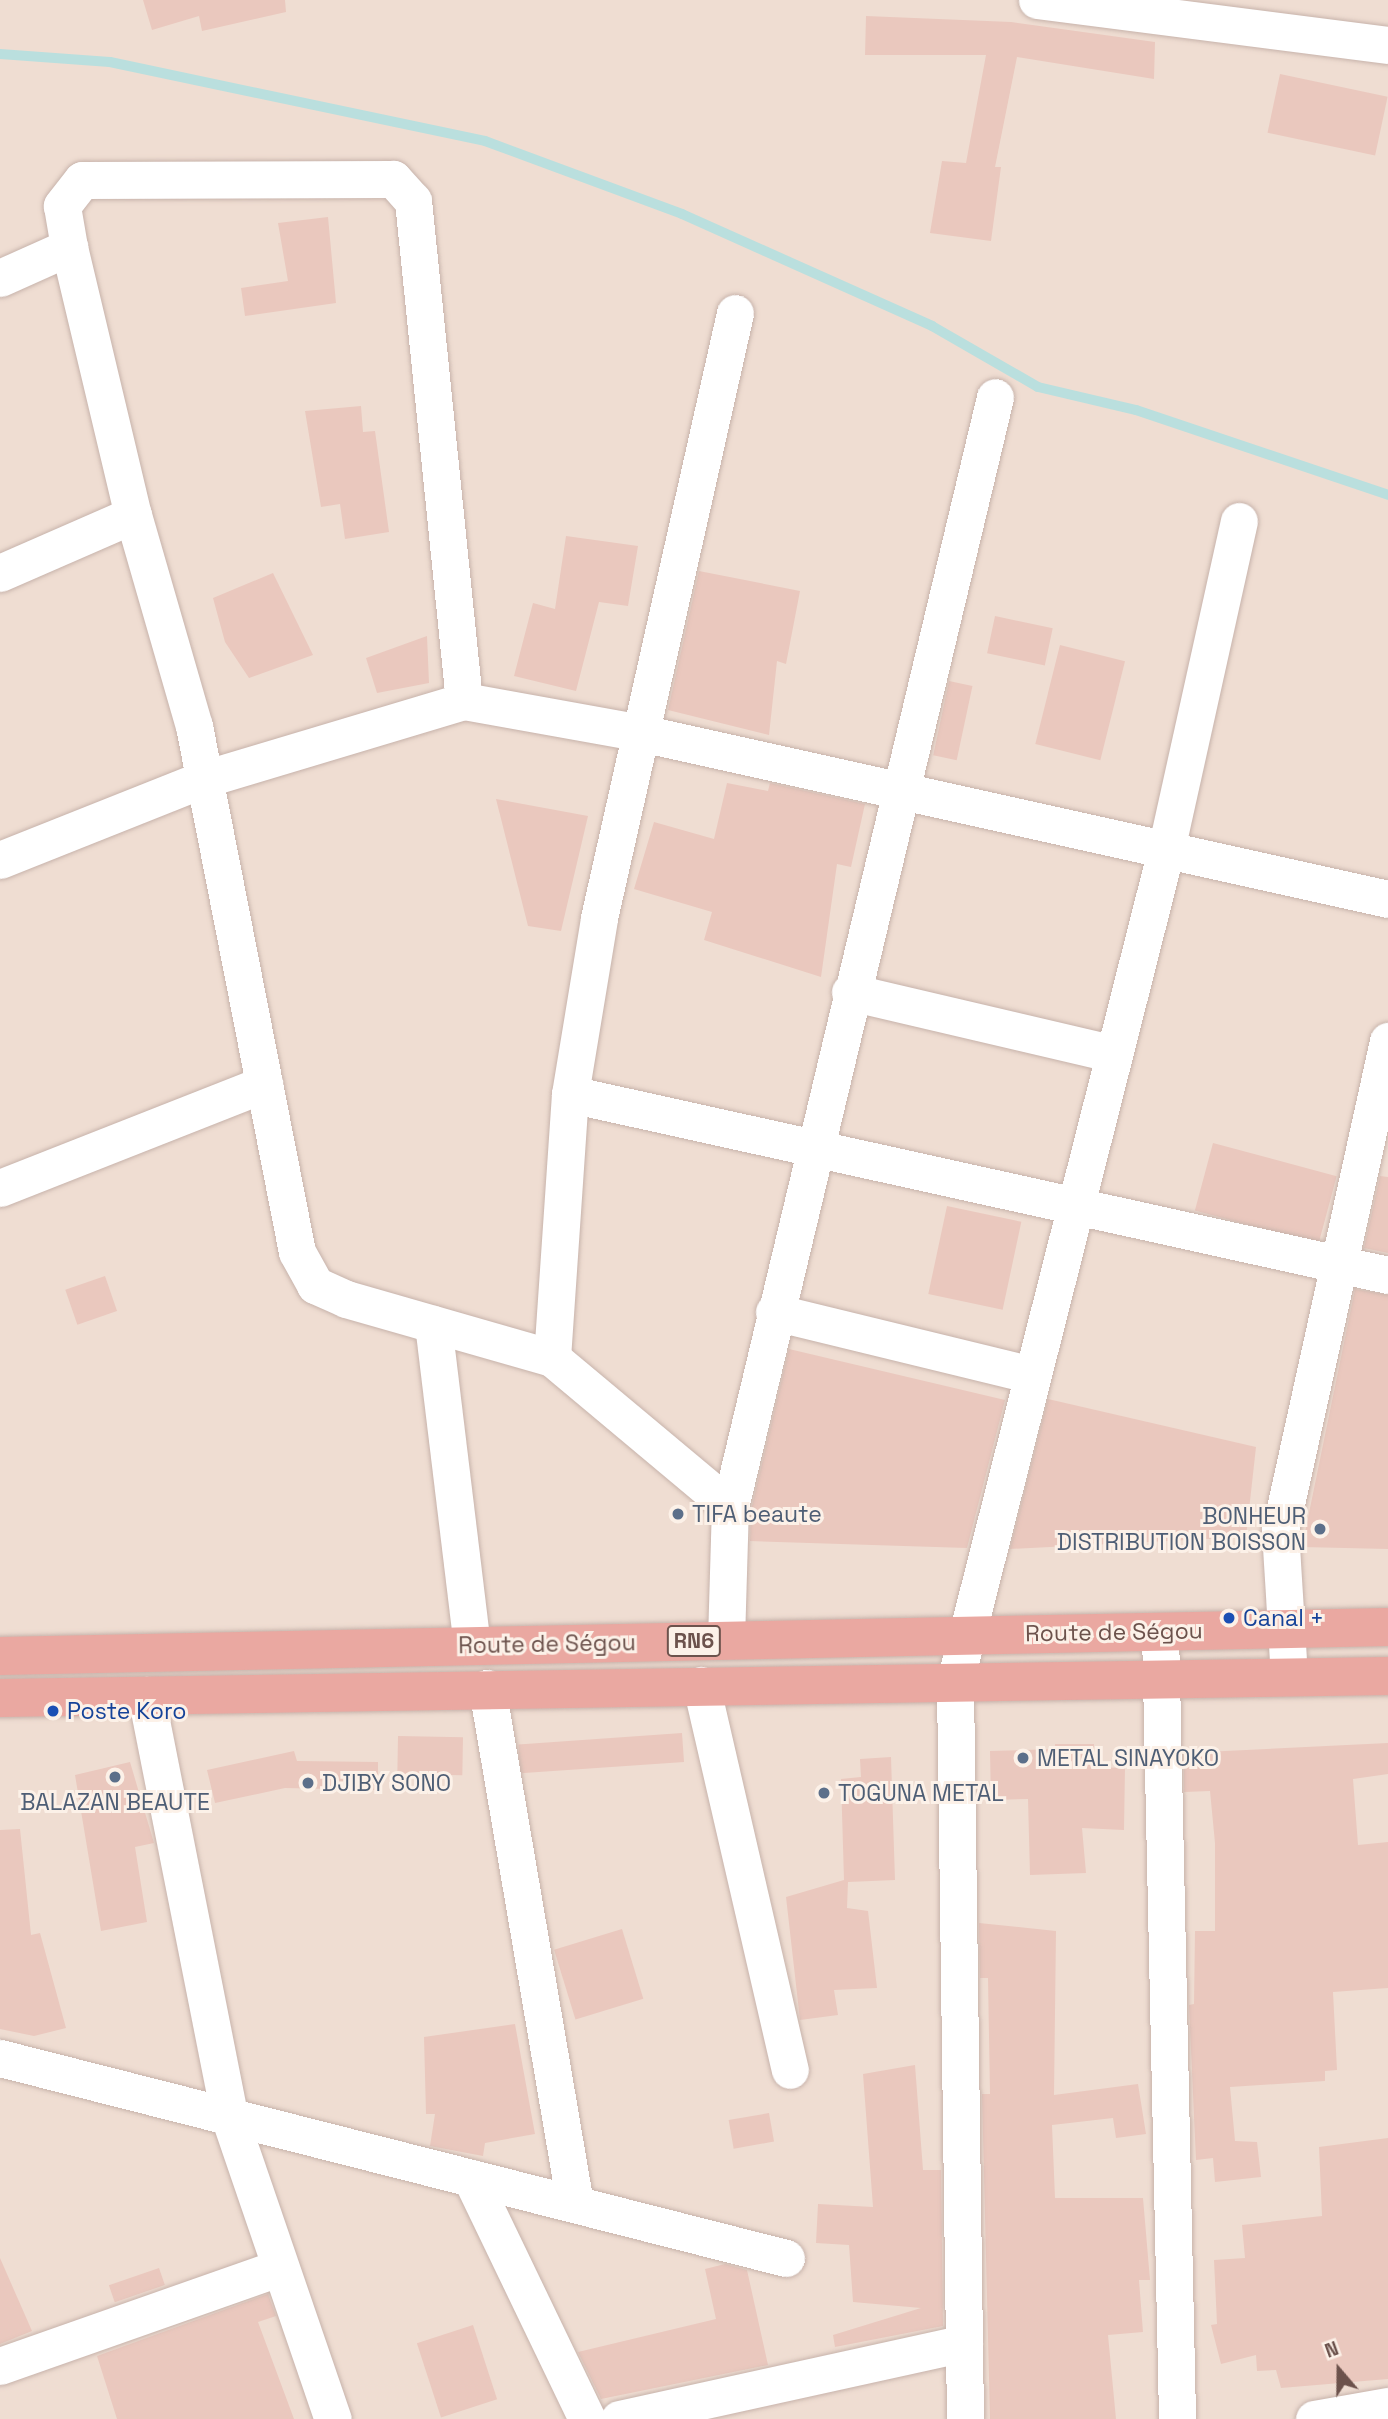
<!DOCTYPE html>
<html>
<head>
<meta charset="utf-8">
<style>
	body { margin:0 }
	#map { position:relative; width:1388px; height:2419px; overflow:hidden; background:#f8ece2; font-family:"Space Grotesk",sans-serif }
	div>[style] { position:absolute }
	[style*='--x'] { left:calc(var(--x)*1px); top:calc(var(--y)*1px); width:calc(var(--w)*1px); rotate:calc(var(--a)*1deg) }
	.residential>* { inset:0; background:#efddd2; transform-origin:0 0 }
	.stream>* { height:10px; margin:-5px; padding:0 5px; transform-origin:5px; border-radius:5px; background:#badfde }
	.building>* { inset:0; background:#eac8be; transform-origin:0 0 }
	.roads { filter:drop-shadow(0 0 2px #c7b3ab) drop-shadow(0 0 2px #c7b3ab) }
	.street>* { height:37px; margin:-18.5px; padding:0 18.5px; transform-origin:18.5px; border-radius:18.5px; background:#fff }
	.highway>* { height:38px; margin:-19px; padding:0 19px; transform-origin:19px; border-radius:19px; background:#eaa8a1 }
	.dots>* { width:19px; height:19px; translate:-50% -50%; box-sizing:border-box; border:4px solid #fcf1e8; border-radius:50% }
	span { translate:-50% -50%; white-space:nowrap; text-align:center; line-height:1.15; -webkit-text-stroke:6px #fcf1e8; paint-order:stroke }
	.shield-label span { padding:2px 5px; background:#fcf1e8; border:2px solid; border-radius:5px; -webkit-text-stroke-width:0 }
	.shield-label { font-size:21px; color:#6c524c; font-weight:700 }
	.service-label { font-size:23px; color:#4e5e75 }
	.left { translate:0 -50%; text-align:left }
	.right { translate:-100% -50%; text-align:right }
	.transit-label { font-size:23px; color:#164399 }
	.street-label { font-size:23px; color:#6c524c }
	.north { position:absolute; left:1304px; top:2335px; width:70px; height:70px; -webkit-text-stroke:5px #fcf1e8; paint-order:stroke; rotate:340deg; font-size:19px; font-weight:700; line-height:28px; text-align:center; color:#6c524c }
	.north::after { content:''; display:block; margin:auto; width:24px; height:32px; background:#6c524c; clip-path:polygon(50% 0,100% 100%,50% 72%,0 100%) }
</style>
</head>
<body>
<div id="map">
	<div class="residential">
		<div style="left:0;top:0;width:1388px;height:2419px"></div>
	</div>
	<div class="stream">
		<div style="--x:0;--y:54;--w:110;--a:4.2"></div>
		<div style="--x:110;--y:62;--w:383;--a:11.9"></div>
		<div style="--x:485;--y:141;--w:210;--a:20.3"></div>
		<div style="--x:682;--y:214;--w:274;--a:24.1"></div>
		<div style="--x:932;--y:326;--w:122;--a:29.9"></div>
		<div style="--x:1038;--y:387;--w:101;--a:13.2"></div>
		<div style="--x:1136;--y:410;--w:266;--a:18.6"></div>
	</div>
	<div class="building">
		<div style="clip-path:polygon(143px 0,285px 0,286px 12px,202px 31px,199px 16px,152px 30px)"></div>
		<div style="clip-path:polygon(866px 16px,1011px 22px,1155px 42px,1154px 79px,1017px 57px,995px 167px,1001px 167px,991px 241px,930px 233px,942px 161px,966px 163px,986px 55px,865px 55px)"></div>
		<div style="left:1280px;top:74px;width:110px;height:60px;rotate:12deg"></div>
		<div style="clip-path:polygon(328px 217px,336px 303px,245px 316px,241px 288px,288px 281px,278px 223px)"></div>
		<div style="clip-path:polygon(361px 406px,363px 432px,375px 431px,389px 532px,345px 539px,340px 504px,321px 507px,305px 411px)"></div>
		<div style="clip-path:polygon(566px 536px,638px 546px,628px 606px,599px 602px,576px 691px,514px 676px,533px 603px,555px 609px)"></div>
		<div style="clip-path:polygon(699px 571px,800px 591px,786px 664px,777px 661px,769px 735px,668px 710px)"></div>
		<div style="clip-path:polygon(273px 573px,313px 655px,249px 678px,225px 642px,213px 598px)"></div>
		<div style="left:995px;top:616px;width:59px;height:38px;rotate:12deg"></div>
		<div style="clip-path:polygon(427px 636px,429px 683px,377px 693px,366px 658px)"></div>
		<div style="left:1060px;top:645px;width:67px;height:102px;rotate:14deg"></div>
		<div style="left:949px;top:681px;width:24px;height:76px;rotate:12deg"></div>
		<div style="clip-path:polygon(727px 783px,768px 791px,770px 783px,865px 804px,851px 867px,837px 864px,821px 977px,704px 940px,712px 912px,634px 889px,654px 822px,714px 839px)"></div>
		<div style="clip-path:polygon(496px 799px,588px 816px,561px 931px,528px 926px)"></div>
		<div style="left:1213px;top:1143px;width:128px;height:70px;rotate:15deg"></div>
		<div style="clip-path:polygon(1380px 1176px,1388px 1177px,1388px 1253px,1364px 1248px)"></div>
		<div style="left:947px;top:1206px;width:76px;height:90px;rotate:12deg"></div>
		<div style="left:105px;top:1276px;width:37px;height:42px;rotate:71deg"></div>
		<div style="clip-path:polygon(1355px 1289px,1388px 1295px,1388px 1549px,1302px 1547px)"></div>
		<div style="clip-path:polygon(789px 1349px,1005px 1400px,967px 1548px,750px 1541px,751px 1510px)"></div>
		<div style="clip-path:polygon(1048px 1399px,1256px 1447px,1246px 1537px,1010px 1549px)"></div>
		<div style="left:682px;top:1733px;width:29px;height:164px;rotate:86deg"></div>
		<div style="left:398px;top:1736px;width:65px;height:38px;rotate:1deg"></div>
		<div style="clip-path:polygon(1388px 1743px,1388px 1774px,1353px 1779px,1358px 1845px,1388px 1842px,1388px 1988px,1333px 1992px,1337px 2070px,1325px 2071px,1325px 2081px,1230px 2087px,1235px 2141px,1257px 2142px,1261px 2177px,1215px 2182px,1213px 2158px,1196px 2160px,1189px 2005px,1194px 2004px,1195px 1931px,1215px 1931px,1215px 1843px,1210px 1791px,1184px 1792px,1184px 1753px)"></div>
		<div style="clip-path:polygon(1055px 1744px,1094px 1744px,1093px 1767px,1125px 1768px,1124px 1830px,1082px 1828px,1086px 1873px,1030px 1875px,1028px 1799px,991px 1800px,990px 1751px,1055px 1749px)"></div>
		<div style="clip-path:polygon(294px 1751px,297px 1761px,378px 1762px,378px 1790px,285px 1788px,215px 1803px,207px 1770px)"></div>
		<div style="clip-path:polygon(891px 1757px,895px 1880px,848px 1882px,847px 1908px,868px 1911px,877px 1988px,834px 1990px,838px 2015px,800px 2020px,786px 1897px,844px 1880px,841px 1779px,861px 1777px,860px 1759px)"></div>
		<div style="clip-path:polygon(130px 1762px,154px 1843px,135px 1847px,147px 1922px,101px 1931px,75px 1775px)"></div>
		<div style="clip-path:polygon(20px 1829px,31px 1935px,40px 1933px,66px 2028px,34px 2036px,0 2029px,0 1830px)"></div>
		<div style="clip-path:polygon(979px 1923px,1056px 1931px,1054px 2095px,1138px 2084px,1146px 2134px,1116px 2138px,1113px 2118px,1052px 2125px,1055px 2198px,1143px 2198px,1150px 2280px,1139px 2280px,1143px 2332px,1108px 2335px,1116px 2419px,990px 2419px,982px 2094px,990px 2094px,988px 1978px,980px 1978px)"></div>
		<div style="left:622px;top:1929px;width:73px;height:71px;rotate:73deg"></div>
		<div style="clip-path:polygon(515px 2024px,535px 2134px,485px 2143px,483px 2156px,430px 2146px,435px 2114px,426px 2114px,424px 2037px)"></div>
		<div style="clip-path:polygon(915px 2065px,923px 2170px,941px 2170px,943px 2326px,835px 2347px,833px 2335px,921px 2308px,853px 2302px,849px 2245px,816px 2243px,818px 2204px,873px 2207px,863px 2074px)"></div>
		<div style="left:769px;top:2113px;width:29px;height:41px;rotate:80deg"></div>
		<div style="clip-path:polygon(1388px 2138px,1388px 2379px,1281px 2388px,1276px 2370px,1257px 2371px,1256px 2355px,1221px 2364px,1211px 2325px,1217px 2324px,1214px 2260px,1245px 2258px,1242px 2225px,1322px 2216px,1319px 2147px)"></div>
		<div style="clip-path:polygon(0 2258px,32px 2331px,0 2344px)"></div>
		<div style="clip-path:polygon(725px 2264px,747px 2270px,768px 2365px,601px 2399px,578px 2352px,716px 2319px,705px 2269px)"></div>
		<div style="left:159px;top:2268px;width:18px;height:53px;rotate:71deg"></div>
		<div style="clip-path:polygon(268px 2294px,276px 2316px,258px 2322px,294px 2419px,117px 2419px,97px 2356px)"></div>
		<div style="left:473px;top:2325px;width:78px;height:59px;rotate:72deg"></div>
	</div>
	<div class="roads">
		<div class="street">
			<div style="--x:1037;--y:0;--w:354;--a:7.3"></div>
			<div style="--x:0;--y:278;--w:76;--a:-24.2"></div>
			<div style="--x:0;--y:573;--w:145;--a:-23.6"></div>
			<div style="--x:464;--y:701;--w:503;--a:-95.82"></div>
			<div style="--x:413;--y:201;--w:30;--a:-132"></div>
			<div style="--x:393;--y:179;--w:311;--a:179.8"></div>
			<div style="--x:82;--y:180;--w:33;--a:128"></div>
			<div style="--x:62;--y:206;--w:42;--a:80.3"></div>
			<div style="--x:69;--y:247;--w:276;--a:76.6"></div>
			<div style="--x:133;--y:515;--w:220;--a:73.9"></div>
			<div style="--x:194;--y:726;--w:536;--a:78.92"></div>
			<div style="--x:297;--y:1252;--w:38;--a:61"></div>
			<div style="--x:315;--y:1285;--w:34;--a:24"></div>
			<div style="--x:346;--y:1299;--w:214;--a:16"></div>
			<div style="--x:552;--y:1358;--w:232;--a:39.9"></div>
			<div style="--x:0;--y:860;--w:219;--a:-21.7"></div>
			<div style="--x:204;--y:779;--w:271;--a:-16.7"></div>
			<div style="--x:464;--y:701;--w:180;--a:10.2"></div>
			<div style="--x:641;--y:733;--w:765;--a:12.53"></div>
			<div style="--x:850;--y:992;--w:271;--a:13.2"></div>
			<div style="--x:570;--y:1094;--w:838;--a:12.48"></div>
			<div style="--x:0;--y:1188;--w:284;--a:-21.5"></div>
			<div style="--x:774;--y:1312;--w:266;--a:13.7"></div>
			<div style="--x:433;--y:1324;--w:323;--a:83.1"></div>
			<div style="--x:552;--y:1358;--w:265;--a:-86.1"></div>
			<div style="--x:570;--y:1094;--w:178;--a:-80.6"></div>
			<div style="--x:599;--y:918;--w:620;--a:-77.33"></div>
			<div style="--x:1160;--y:1631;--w:788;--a:88.76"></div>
			<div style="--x:726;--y:1640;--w:133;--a:-88.3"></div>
			<div style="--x:730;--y:1507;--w:1141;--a:-76.57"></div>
			<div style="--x:1289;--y:1677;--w:146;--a:-93.5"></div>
			<div style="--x:1280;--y:1531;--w:502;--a:-77.57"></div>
			<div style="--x:701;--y:1685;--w:395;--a:77"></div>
			<div style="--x:487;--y:1688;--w:523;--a:80.32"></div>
			<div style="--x:146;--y:1695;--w:429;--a:78.8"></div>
			<div style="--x:229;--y:2116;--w:320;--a:71.1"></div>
			<div style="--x:0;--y:2058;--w:811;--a:14.28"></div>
			<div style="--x:471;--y:2178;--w:267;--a:64.3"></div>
			<div style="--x:0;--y:2366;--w:295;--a:-19.4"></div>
			<div style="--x:619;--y:2419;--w:353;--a:-12.4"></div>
			<div style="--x:965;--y:2419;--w:737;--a:-90.78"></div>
			<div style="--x:955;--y:1682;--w:858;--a:-75.77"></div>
			<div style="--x:1166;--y:850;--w:337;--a:-77.5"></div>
			<div style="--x:1314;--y:2419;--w:75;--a:-10"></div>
		</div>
		<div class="highway">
			<div style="--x:0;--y:1656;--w:1388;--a:-1.2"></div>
			<div style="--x:0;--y:1698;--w:1388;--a:-0.91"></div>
		</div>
	</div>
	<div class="dots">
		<div style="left:678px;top:1514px;background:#5c6f8a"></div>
		<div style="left:1320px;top:1529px;background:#5c6f8a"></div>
		<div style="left:1229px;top:1618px;background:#1a4fb4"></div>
		<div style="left:53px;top:1711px;background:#1a4fb4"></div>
		<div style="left:1023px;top:1758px;background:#5c6f8a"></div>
		<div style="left:115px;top:1777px;background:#5c6f8a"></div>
		<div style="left:308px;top:1783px;background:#5c6f8a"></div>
		<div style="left:824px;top:1793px;background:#5c6f8a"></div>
	</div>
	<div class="shield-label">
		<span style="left:694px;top:1641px">RN6</span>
	</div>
	<div class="service-label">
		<span class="left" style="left:692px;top:1514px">TIFA beaute</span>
		<span class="right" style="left:1306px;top:1529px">BONHEUR<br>DISTRIBUTION BOISSON</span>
		<span class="left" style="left:1037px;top:1758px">METAL SINAYOKO</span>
		<span class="left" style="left:322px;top:1783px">DJIBY SONO</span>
		<span class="left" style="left:838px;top:1793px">TOGUNA METAL</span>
		<span style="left:115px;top:1802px">BALAZAN BEAUTE</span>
	</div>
	<div class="transit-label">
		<span class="left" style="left:1243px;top:1618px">Canal +</span>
		<span class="left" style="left:67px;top:1711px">Poste Koro</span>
	</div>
	<div class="street-label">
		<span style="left:1114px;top:1632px;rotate:-1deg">Route de Ségou</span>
		<span style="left:547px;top:1644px;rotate:-1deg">Route de Ségou</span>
	</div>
	<div class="north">N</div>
</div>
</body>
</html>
